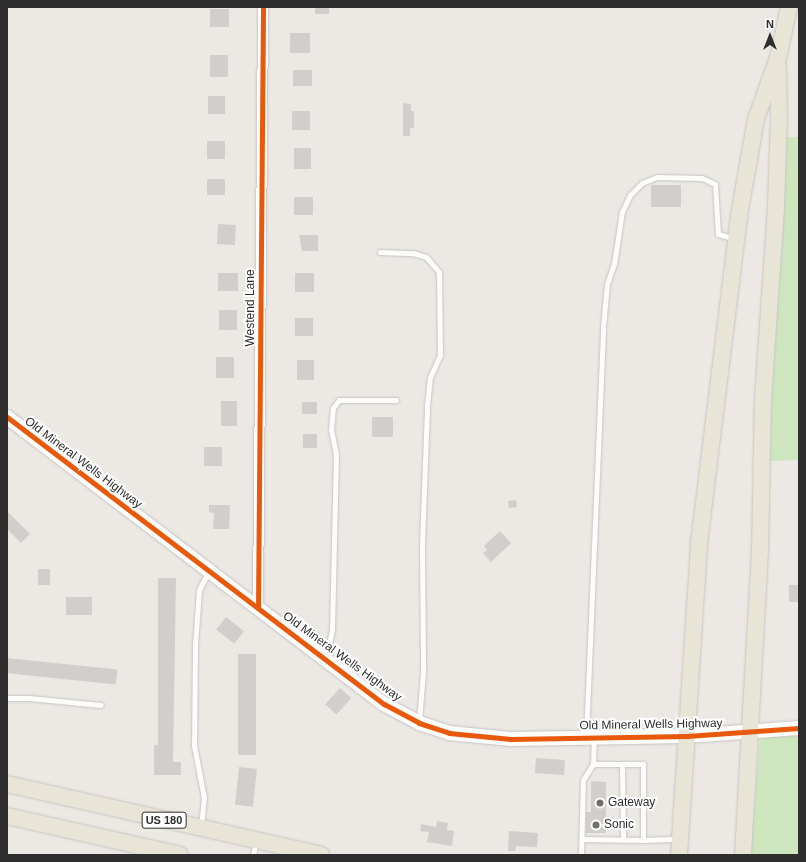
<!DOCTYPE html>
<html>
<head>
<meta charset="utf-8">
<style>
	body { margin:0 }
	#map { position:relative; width:806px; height:862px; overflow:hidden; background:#ece8e4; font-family:Arial,sans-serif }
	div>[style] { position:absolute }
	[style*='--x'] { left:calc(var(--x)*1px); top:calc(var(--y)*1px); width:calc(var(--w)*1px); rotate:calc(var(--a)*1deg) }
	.green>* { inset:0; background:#cee6be }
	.building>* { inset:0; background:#d1cecb; transform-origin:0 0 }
	.roads { filter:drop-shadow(0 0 1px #c5c4c5) drop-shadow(0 0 1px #c5c4c5) }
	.lane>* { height:5px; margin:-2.5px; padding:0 2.5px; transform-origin:2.5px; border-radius:2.5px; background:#fcfcfb }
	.street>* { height:10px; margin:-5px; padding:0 5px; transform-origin:5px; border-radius:5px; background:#fcfcfb }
	.secondary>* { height:14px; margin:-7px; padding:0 7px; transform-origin:7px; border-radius:7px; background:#fcfcfb }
	.primary>* { height:16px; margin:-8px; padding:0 8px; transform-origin:8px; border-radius:8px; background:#e8e4d6 }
	.cycleway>* { height:5px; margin:-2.5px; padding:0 2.5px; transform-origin:2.5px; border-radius:2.5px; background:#e8590c }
	.dots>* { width:11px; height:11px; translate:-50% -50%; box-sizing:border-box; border:2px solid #fff; border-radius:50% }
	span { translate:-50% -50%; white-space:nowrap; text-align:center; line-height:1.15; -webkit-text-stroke:4px #fff; paint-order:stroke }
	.shield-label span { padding:1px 3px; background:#fff; border:1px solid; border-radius:3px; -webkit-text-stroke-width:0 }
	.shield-label { font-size:11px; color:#2e2e2e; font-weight:700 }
	.street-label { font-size:12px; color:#2e2e2e }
	.poi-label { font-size:12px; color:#2e2e2e }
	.left { translate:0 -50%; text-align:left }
	.frame { position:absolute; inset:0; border:8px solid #2e2e2e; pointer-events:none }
	.north { position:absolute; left:750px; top:16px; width:40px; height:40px; -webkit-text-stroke:3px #fff; paint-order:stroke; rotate:0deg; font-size:11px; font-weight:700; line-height:16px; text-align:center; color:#2e2e2e }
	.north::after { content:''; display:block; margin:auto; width:14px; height:18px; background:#2e2e2e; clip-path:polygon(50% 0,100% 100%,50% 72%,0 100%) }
</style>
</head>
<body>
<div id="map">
	<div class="green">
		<div style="clip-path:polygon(786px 137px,799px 137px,799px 460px,768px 461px)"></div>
		<div style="clip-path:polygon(799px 732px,799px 855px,750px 855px,760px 737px)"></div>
	</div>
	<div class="building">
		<div style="left:315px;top:7px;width:14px;height:7px"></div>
		<div style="left:210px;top:9px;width:19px;height:18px"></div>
		<div style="left:290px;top:33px;width:20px;height:20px"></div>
		<div style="left:210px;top:55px;width:18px;height:22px"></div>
		<div style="left:293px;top:70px;width:19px;height:16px"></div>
		<div style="left:208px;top:96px;width:17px;height:18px"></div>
		<div style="clip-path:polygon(403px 103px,411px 104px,411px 111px,414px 111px,414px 128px,410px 128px,410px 136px,403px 136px)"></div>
		<div style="left:292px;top:111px;width:18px;height:19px"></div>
		<div style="left:207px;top:141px;width:18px;height:18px"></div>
		<div style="left:294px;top:148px;width:17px;height:21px"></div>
		<div style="left:207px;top:179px;width:18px;height:16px"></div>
		<div style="left:651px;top:185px;width:30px;height:22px"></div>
		<div style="left:294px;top:197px;width:19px;height:18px"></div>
		<div style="left:218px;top:224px;width:18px;height:20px;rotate:3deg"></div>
		<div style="clip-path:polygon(299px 235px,318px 235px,318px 251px,302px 251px)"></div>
		<div style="left:218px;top:273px;width:20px;height:18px"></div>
		<div style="left:295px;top:273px;width:19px;height:19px"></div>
		<div style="left:219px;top:310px;width:18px;height:20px"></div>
		<div style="left:295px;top:318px;width:18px;height:18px"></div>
		<div style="left:216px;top:357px;width:18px;height:21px"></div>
		<div style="left:297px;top:360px;width:17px;height:20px"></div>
		<div style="left:221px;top:401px;width:16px;height:25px"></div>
		<div style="left:302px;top:402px;width:15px;height:12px"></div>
		<div style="left:372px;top:417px;width:21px;height:20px"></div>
		<div style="left:303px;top:434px;width:14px;height:14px"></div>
		<div style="left:204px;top:447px;width:18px;height:19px"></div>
		<div style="left:516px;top:500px;width:7px;height:8px;rotate:82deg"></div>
		<div style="clip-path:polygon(209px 505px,230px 505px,229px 529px,213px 529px,214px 513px,209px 512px)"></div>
		<div style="clip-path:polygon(7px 511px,30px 534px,21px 543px,7px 529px)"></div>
		<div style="clip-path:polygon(500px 531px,511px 543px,491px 562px,483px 553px,487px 550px,484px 546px)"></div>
		<div style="left:38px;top:569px;width:12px;height:16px"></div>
		<div style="clip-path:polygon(158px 578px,176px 578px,173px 762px,181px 762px,181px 775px,154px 775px,154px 745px,158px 745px)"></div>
		<div style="left:789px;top:585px;width:10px;height:17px"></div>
		<div style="left:66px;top:597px;width:26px;height:18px"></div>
		<div style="left:226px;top:617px;width:23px;height:16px;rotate:38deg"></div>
		<div style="left:238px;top:654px;width:18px;height:101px"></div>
		<div style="left:7px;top:658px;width:111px;height:15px;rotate:6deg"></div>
		<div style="left:340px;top:688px;width:15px;height:22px;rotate:42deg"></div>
		<div style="left:536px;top:758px;width:29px;height:15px;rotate:4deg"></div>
		<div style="left:239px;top:767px;width:18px;height:38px;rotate:6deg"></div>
		<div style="clip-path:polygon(591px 781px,606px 782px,606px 833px,586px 833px,586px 812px,591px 812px)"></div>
		<div style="clip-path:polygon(437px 821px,448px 823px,447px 830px,454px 831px,452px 846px,427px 842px,429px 832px,420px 831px,421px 824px,436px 827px)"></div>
		<div style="clip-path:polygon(509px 831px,538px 833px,537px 847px,516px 846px,515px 851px,508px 851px)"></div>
	</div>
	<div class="roads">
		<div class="lane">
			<div style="--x:380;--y:252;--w:33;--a:2"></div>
			<div style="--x:413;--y:253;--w:14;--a:17"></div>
			<div style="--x:426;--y:257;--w:20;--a:49"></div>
			<div style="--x:439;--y:272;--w:83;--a:89.3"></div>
			<div style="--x:440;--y:355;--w:24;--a:114"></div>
			<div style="--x:430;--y:377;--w:31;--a:96"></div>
			<div style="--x:427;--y:408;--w:138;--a:92.1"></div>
			<div style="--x:422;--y:546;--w:126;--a:89.5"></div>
			<div style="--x:423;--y:672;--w:50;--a:94.6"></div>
			<div style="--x:326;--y:658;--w:29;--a:-78"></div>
			<div style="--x:332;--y:630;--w:175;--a:-88.7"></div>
			<div style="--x:336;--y:455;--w:25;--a:-101"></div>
			<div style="--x:331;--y:430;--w:22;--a:-85"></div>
			<div style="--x:333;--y:408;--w:10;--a:-53"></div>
			<div style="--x:339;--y:400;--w:57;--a:0"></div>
			<div style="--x:7;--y:698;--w:22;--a:0"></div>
			<div style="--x:29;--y:698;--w:72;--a:5.6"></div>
			<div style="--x:586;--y:737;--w:410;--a:-87.6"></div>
			<div style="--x:603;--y:327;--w:43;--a:-84.7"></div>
			<div style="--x:607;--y:284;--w:21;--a:-71"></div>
			<div style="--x:614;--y:264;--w:53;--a:-81.3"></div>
			<div style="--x:622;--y:212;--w:19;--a:-65"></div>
			<div style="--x:630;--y:195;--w:17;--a:-45"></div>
			<div style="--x:642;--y:183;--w:16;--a:-22"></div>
			<div style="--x:657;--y:177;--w:45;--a:1.3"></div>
			<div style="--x:702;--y:178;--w:14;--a:25"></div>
			<div style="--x:715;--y:184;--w:50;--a:86.6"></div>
			<div style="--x:718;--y:234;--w:18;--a:16"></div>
			<div style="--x:622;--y:764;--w:75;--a:89.2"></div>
			<div style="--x:201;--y:826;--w:28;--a:-84"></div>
			<div style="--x:204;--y:798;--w:54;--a:-100.7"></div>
			<div style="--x:194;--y:745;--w:100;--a:-89.4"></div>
			<div style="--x:195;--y:645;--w:55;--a:-85.8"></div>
			<div style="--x:199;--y:590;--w:20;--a:-63"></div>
			<div style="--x:582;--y:839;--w:61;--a:0.9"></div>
			<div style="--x:643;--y:840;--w:76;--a:-90"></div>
			<div style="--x:643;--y:764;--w:50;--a:180"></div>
			<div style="--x:643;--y:840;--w:35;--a:-2"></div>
			<div style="--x:253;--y:855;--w:14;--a:-78"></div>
			<div style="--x:581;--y:855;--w:75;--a:-88.5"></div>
			<div style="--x:583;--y:780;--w:19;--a:-58"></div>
			<div style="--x:593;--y:764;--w:25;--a:-88"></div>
		</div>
		<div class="street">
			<div style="--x:258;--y:608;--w:601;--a:-89.52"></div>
		</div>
		<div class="secondary">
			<div style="--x:7;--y:417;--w:474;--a:37.3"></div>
			<div style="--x:384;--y:704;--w:40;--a:28"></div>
			<div style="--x:419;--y:723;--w:32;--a:18"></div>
			<div style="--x:449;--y:733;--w:62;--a:5.5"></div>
			<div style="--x:511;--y:739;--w:176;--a:-1"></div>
			<div style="--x:687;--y:736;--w:112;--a:-4.1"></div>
		</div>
		<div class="primary">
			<div style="--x:7;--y:784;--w:322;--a:12.7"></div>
			<div style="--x:7;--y:816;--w:177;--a:12.7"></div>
			<div style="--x:679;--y:855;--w:313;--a:-86.3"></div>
			<div style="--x:699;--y:543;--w:329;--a:-83"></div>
			<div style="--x:739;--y:216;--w:98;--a:-80.1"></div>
			<div style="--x:756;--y:119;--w:65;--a:-70.2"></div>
			<div style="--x:778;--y:58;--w:52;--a:-77.8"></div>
			<div style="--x:743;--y:855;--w:304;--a:-86.8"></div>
			<div style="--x:760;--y:551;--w:152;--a:-88.9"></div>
			<div style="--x:763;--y:399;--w:193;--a:-86.1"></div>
			<div style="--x:776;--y:206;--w:88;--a:-88"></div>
			<div style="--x:779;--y:118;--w:51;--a:-91.1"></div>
		</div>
	</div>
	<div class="cycleway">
		<div style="--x:7;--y:417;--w:474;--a:37.3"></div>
		<div style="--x:384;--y:704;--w:40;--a:28"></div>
		<div style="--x:419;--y:723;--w:32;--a:18"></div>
		<div style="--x:449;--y:733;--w:62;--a:5.5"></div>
		<div style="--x:511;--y:739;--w:176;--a:-1"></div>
		<div style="--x:687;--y:736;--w:112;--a:-4.1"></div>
		<div style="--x:258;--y:608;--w:601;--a:-89.52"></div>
	</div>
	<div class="dots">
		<div style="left:600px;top:803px;background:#706f6e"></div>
		<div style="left:596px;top:825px;background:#706f6e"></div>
	</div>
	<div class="shield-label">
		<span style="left:164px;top:820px">US 180</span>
	</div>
	<div class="street-label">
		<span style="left:251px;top:308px;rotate:-90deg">Westend Lane</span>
		<span style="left:83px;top:463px;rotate:37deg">Old Mineral Wells Highway</span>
		<span style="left:342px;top:657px;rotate:36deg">Old Mineral Wells Highway</span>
		<span style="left:651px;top:725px;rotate:-1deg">Old Mineral Wells Highway</span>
	</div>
	<div class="poi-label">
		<span class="left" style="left:608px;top:803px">Gateway</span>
		<span class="left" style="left:604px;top:825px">Sonic</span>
	</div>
	<div class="frame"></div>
	<div class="north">N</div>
</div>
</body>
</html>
